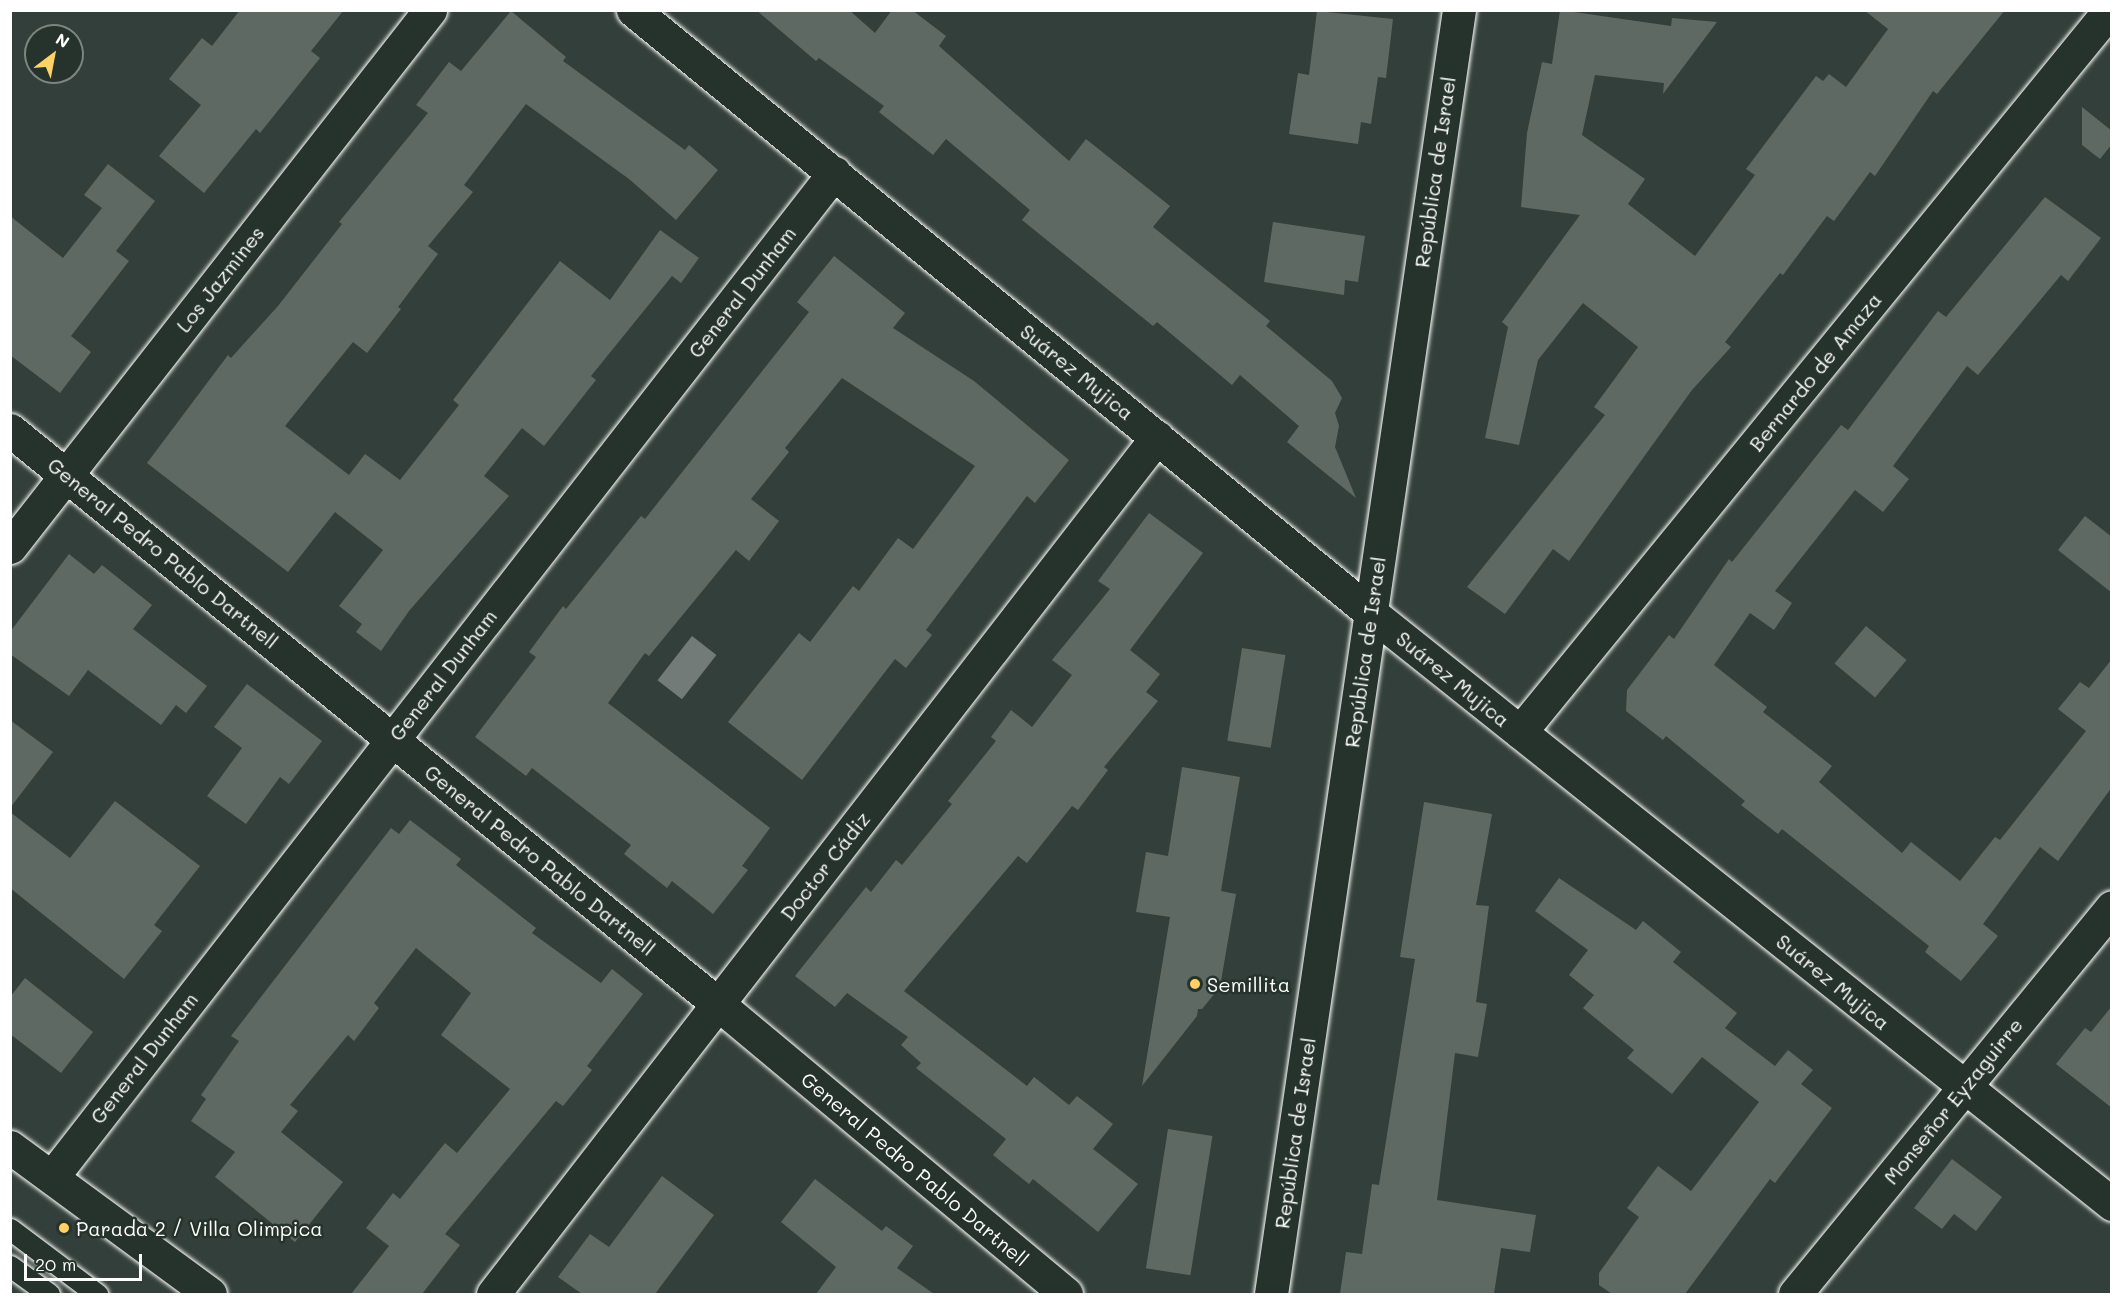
<!DOCTYPE html>
<html>
<head>
<meta charset="utf-8">
<style>
	body { margin:0 }
	#map { position:relative; width:2122px; height:1305px; overflow:hidden; background:#333f3a; font-family:Mali,sans-serif }
	div>[style] { position:absolute }
	[style*='--x'] { left:calc(var(--x)*1px); top:calc(var(--y)*1px); width:calc(var(--w)*1px); rotate:calc(var(--a)*1deg) }
	.water>* { inset:0; background:#737b78; transform-origin:0 0 }
	.building>* { inset:0; background:#5f6964; transform-origin:0 0 }
	.roads { filter:drop-shadow(0 0 2px #fff) drop-shadow(0 0 2px #fff) }
	.service>* { height:21px; margin:-10.5px; padding:0 10.5px; transform-origin:10.5px; border-radius:10.5px; background:#26332d }
	.minor>* { height:33px; margin:-16.5px; padding:0 16.5px; transform-origin:16.5px; border-radius:16.5px; background:#26332d }
	.tertiary>* { height:33px; margin:-16.5px; padding:0 16.5px; transform-origin:16.5px; border-radius:16.5px; background:#26332d }
	.primary>* { height:33px; margin:-16.5px; padding:0 16.5px; transform-origin:16.5px; border-radius:16.5px; background:#26332d }
	.dots>* { width:16px; height:16px; translate:-50% -50%; box-sizing:border-box; border:3px solid #26332d; border-radius:50% }
	span { translate:-50% -50%; white-space:nowrap; text-align:center; line-height:1.15; -webkit-text-stroke:5px #26332d; paint-order:stroke }
	.street-label { font-size:20px; color:#fff }
	.poi-label { font-size:20px; color:#fff }
	.left { translate:0 -50%; text-align:left }
	.frame { position:absolute; inset:0; border:12px solid #fff; pointer-events:none }
	.north { position:absolute; left:24px; top:24px; width:60px; height:60px; box-sizing:border-box; background:#26332d; border:2px solid #7d8581; border-radius:50%; rotate:32deg; font-size:16px; font-weight:700; line-height:24px; text-align:center; color:#fff }
	.north::after { content:''; display:block; margin:auto; width:21px; height:27px; background:#ffd166; clip-path:polygon(50% 0,100% 100%,50% 72%,0 100%) }
	.scale { position:absolute; left:24px; top:1254px; width:118px; height:27px; box-sizing:border-box; border:3px solid #fff; border-top:0; padding-left:8px; font-size:18px; line-height:21px; white-space:nowrap; color:#fff; -webkit-text-stroke:4px #26332d; paint-order:stroke }
</style>
</head>
<body>
<div id="map">
	<div class="water">
		<div style="left:692px;top:636px;width:31px;height:56px;rotate:38deg"></div>
	</div>
	<div class="building">
		<div style="clip-path:polygon(240px 10px,344px 10px,311px 51px,320px 58px,260px 133px,256px 129px,204px 193px,159px 156px,201px 105px,169px 79px,202px 38px,212px 46px)"></div>
		<div style="clip-path:polygon(756px 10px,849px 10px,875px 33px,892px 10px,912px 10px,946px 36px,939px 46px,1069px 161px,1086px 139px,1170px 206px,1153px 227px,1270px 321px,1266px 326px,1332px 381px,1342px 398px,1335px 413px,1339px 426px,1335px 447px,1356px 498px,1287px 442px,1299px 426px,1240px 375px,1232px 385px,1157px 322px,1153px 326px,1022px 220px,1030px 210px,946px 139px,933px 155px,879px 112px,884px 106px,819px 58px,816px 61px)"></div>
		<div style="clip-path:polygon(1560px 10px,1671px 26px,1672px 18px,1717px 22px,1663px 94px,1664px 83px,1595px 75px,1582px 135px,1645px 179px,1628px 204px,1695px 256px,1755px 175px,1746px 169px,1816px 76px,1823px 81px,1829px 74px,1846px 87px,1888px 29px,1864px 10px,2005px 10px,1937px 94px,1933px 91px,1875px 176px,1870px 172px,1834px 221px,1827px 216px,1783px 275px,1780px 273px,1725px 342px,1731px 347px,1692px 390px,1569px 561px,1553px 549px,1505px 614px,1467px 587px,1605px 415px,1594px 407px,1638px 347px,1583px 303px,1538px 360px,1519px 445px,1485px 438px,1508px 327px,1502px 322px,1580px 215px,1521px 207px,1527px 133px,1542px 62px,1552px 64px)"></div>
		<div style="clip-path:polygon(511px 11px,566px 57px,563px 61px,685px 150px,689px 145px,718px 170px,676px 220px,629px 179px,526px 104px,464px 185px,473px 192px,428px 246px,438px 254px,398px 307px,401px 309px,367px 353px,353px 342px,285px 426px,349px 475px,365px 454px,400px 480px,459px 405px,453px 400px,560px 261px,610px 300px,660px 230px,699px 258px,681px 283px,672px 276px,591px 376px,596px 380px,544px 446px,522px 428px,484px 476px,509px 496px,409px 611px,381px 651px,356px 632px,362px 624px,339px 606px,383px 550px,335px 512px,288px 572px,147px 463px,228px 355px,231px 358px,278px 306px,342px 224px,339px 222px,428px 113px,416px 105px,449px 62px,461px 71px)"></div>
		<div style="clip-path:polygon(1317px 11px,1393px 19px,1386px 78px,1378px 77px,1371px 124px,1361px 122px,1358px 144px,1289px 134px,1298px 73px,1309px 75px)"></div>
		<div style="clip-path:polygon(2082px 107px,2112px 131px,2112px 144px,2100px 159px,2082px 145px)"></div>
		<div style="clip-path:polygon(108px 164px,155px 201px,116px 251px,129px 261px,71px 336px,91px 352px,60px 393px,10px 355px,10px 216px,63px 258px,102px 208px,84px 195px)"></div>
		<div style="clip-path:polygon(2045px 197px,2101px 238px,2068px 281px,2061px 275px,1978px 375px,1967px 366px,1893px 466px,1909px 479px,1883px 512px,1855px 490px,1775px 591px,1792px 603px,1774px 630px,1750px 613px,1714px 665px,1767px 707px,1763px 712px,1832px 766px,1819px 782px,1902px 853px,1911px 842px,1960px 881px,1995px 837px,2000px 840px,2086px 731px,2058px 709px,2080px 682px,2089px 688px,2112px 659px,2112px 787px,2058px 861px,2040px 847px,1983px 924px,1998px 936px,1961px 981px,1925px 952px,1929px 946px,1782px 829px,1778px 834px,1741px 805px,1745px 801px,1666px 736px,1663px 740px,1626px 711px,1627px 690px,1669px 635px,1674px 639px,1729px 559px,1732px 562px,1841px 425px,1848px 430px,1938px 311px,1946px 317px)"></div>
		<div style="clip-path:polygon(1273px 222px,1365px 236px,1358px 282px,1345px 280px,1344px 295px,1264px 282px)"></div>
		<div style="clip-path:polygon(834px 256px,905px 313px,893px 328px,974px 381px,1069px 460px,1035px 503px,1027px 496px,926px 630px,932px 635px,906px 668px,895px 659px,802px 780px,728px 722px,799px 633px,810px 642px,853px 586px,859px 591px,898px 538px,913px 549px,975px 466px,842px 378px,785px 448px,789px 452px,751px 499px,779px 521px,749px 561px,736px 550px,649px 656px,645px 653px,608px 703px,770px 828px,742px 866px,748px 870px,713px 914px,672px 881px,667px 888px,624px 854px,631px 845px,532px 768px,526px 776px,475px 737px,536px 657px,529px 652px,563px 606px,566px 609px,641px 516px,645px 519px,809px 312px,797px 302px)"></div>
		<div style="clip-path:polygon(1149px 513px,1203px 553px,1130px 650px,1160px 674px,1146px 692px,1158px 701px,1104px 767px,1108px 770px,1078px 810px,1072px 806px,1027px 863px,1018px 856px,904px 991px,1027px 1086px,1034px 1077px,1069px 1105px,1077px 1096px,1113px 1124px,1093px 1149px,1138px 1184px,1098px 1232px,1033px 1179px,1029px 1184px,993px 1155px,1006px 1139px,916px 1068px,921px 1063px,901px 1045px,908px 1037px,847px 993px,835px 1007px,795px 976px,866px 887px,871px 892px,896px 860px,902px 865px,952px 804px,948px 801px,996px 741px,991px 737px,1011px 710px,1032px 727px,1072px 675px,1052px 660px,1110px 589px,1098px 581px)"></div>
		<div style="clip-path:polygon(2085px 516px,2112px 537px,2112px 593px,2058px 550px)"></div>
		<div style="clip-path:polygon(69px 554px,94px 574px,102px 565px,152px 605px,133px 629px,207px 686px,186px 713px,176px 705px,161px 725px,88px 670px,69px 696px,10px 654px,10px 632px)"></div>
		<div style="left:1866px;top:626px;width:53px;height:49px;rotate:40deg"></div>
		<div style="left:1242px;top:648px;width:44px;height:94px;rotate:9deg"></div>
		<div style="clip-path:polygon(247px 684px,322px 741px,289px 784px,280px 777px,246px 824px,207px 796px,242px 748px,214px 727px)"></div>
		<div style="clip-path:polygon(10px 720px,53px 752px,10px 808px)"></div>
		<div style="clip-path:polygon(1182px 767px,1240px 777px,1221px 891px,1236px 894px,1220px 987px,1202px 1009px,1198px 1009px,1197px 1016px,1142px 1086px,1170px 917px,1136px 912px,1146px 852px,1168px 856px)"></div>
		<div style="clip-path:polygon(115px 801px,200px 866px,154px 925px,162px 931px,124px 979px,10px 888px,10px 812px,70px 858px)"></div>
		<div style="clip-path:polygon(1424px 802px,1492px 814px,1476px 905px,1489px 906px,1476px 1002px,1487px 1004px,1478px 1057px,1455px 1053px,1437px 1200px,1536px 1215px,1530px 1252px,1501px 1248px,1494px 1294px,1340px 1294px,1346px 1252px,1362px 1254px,1372px 1184px,1379px 1185px,1415px 959px,1400px 957px)"></div>
		<div style="clip-path:polygon(410px 820px,461px 859px,456px 865px,536px 928px,532px 933px,601px 983px,612px 969px,643px 994px,587px 1066px,592px 1070px,563px 1106px,556px 1101px,445px 1234px,460px 1245px,422px 1294px,351px 1294px,389px 1246px,366px 1228px,393px 1193px,400px 1199px,445px 1143px,457px 1153px,510px 1089px,441px 1035px,471px 993px,416px 948px,374px 1003px,379px 1008px,354px 1041px,348px 1035px,290px 1105px,298px 1111px,281px 1132px,343px 1182px,295px 1242px,215px 1177px,235px 1152px,191px 1121px,206px 1099px,201px 1095px,239px 1041px,231px 1036px,391px 828px,399px 834px)"></div>
		<div style="clip-path:polygon(1559px 878px,1636px 930px,1643px 921px,1681px 952px,1673px 962px,1737px 1013px,1725px 1028px,1775px 1066px,1788px 1050px,1813px 1070px,1801px 1084px,1832px 1108px,1775px 1183px,1770px 1179px,1685px 1294px,1612px 1294px,1599px 1285px,1599px 1273px,1639px 1217px,1627px 1208px,1658px 1166px,1691px 1191px,1759px 1102px,1702px 1057px,1672px 1094px,1627px 1058px,1634px 1050px,1583px 1008px,1594px 995px,1569px 975px,1588px 950px,1535px 911px)"></div>
		<div style="clip-path:polygon(25px 978px,93px 1032px,61px 1073px,10px 1034px,10px 997px)"></div>
		<div style="clip-path:polygon(2112px 1006px,2112px 1108px,2056px 1064px,2085px 1028px,2091px 1032px)"></div>
		<div style="left:1168px;top:1129px;width:45px;height:141px;rotate:9deg"></div>
		<div style="clip-path:polygon(1952px 1159px,2002px 1197px,1976px 1231px,1954px 1214px,1942px 1229px,1914px 1208px)"></div>
		<div style="clip-path:polygon(662px 1176px,714px 1215px,655px 1294px,582px 1294px,558px 1277px,590px 1234px,609px 1247px)"></div>
		<div style="clip-path:polygon(815px 1179px,882px 1231px,886px 1226px,913px 1246px,897px 1268px,934px 1294px,816px 1294px,836px 1267px,781px 1222px)"></div>
	</div>
	<div class="roads">
		<div class="service">
			<div style="--x:10;--y:1229;--w:109;--a:36.8"></div>
			<div style="--x:10;--y:1266;--w:48;--a:35.7"></div>
		</div>
		<div class="minor">
			<div style="--x:633;--y:10;--w:953;--a:39.25"></div>
			<div style="--x:1371;--y:613;--w:948;--a:38.57"></div>
			<div style="--x:10;--y:430;--w:911;--a:39.03"></div>
			<div style="--x:718;--y:1004;--w:453;--a:39.8"></div>
			<div style="--x:10;--y:547;--w:682;--a:-51.97"></div>
			<div style="--x:1520;--y:732;--w:932;--a:-50.75"></div>
			<div style="--x:52;--y:1177;--w:1273;--a:-52.09"></div>
			<div style="--x:493;--y:1294;--w:1084;--a:-52.23"></div>
			<div style="--x:1795;--y:1294;--w:500;--a:-50.68"></div>
		</div>
		<div class="tertiary">
			<div style="--x:1271;--y:1294;--w:1298;--a:-81.67"></div>
		</div>
		<div class="primary">
			<div style="--x:10;--y:1147;--w:248;--a:36.3"></div>
		</div>
	</div>
	<div class="dots">
		<div style="left:1195px;top:984px;background:#ffd166"></div>
		<div style="left:64px;top:1228px;background:#ffd166"></div>
	</div>
	<div class="street-label">
		<span style="left:1435px;top:172px;rotate:-82deg">República de Israel</span>
		<span style="left:220px;top:279px;rotate:-52deg">Los Jazmines</span>
		<span style="left:742px;top:292px;rotate:-52deg">General Dunham</span>
		<span style="left:1077px;top:372px;rotate:39deg">Suárez Mujica</span>
		<span style="left:1815px;top:372px;rotate:-51deg">Bernardo de Amaza</span>
		<span style="left:163px;top:553px;rotate:39deg">General Pedro Pablo Dartnell</span>
		<span style="left:1365px;top:652px;rotate:-82deg">República de Israel</span>
		<span style="left:443px;top:675px;rotate:-52deg">General Dunham</span>
		<span style="left:1453px;top:679px;rotate:39deg">Suárez Mujica</span>
		<span style="left:540px;top:860px;rotate:39deg">General Pedro Pablo Dartnell</span>
		<span style="left:825px;top:866px;rotate:-52deg">Doctor Cádiz</span>
		<span style="left:1833px;top:982px;rotate:39deg">Suárez Mujica</span>
		<span style="left:144px;top:1058px;rotate:-52deg">General Dunham</span>
		<span style="left:1953px;top:1101px;rotate:-51deg">Monseñor Eyzaguirre</span>
		<span style="left:1295px;top:1133px;rotate:-82deg">República de Israel</span>
		<span style="left:915px;top:1169px;rotate:40deg">General Pedro Pablo Dartnell</span>
	</div>
	<div class="poi-label">
		<span class="left" style="left:1207px;top:984px">Semillita</span>
		<span class="left" style="left:76px;top:1228px">Parada 2 / Villa Olimpica</span>
	</div>
	<div class="frame"></div>
	<div class="north">N</div>
	<div class="scale">20 m</div>
</div>
</body>
</html>
